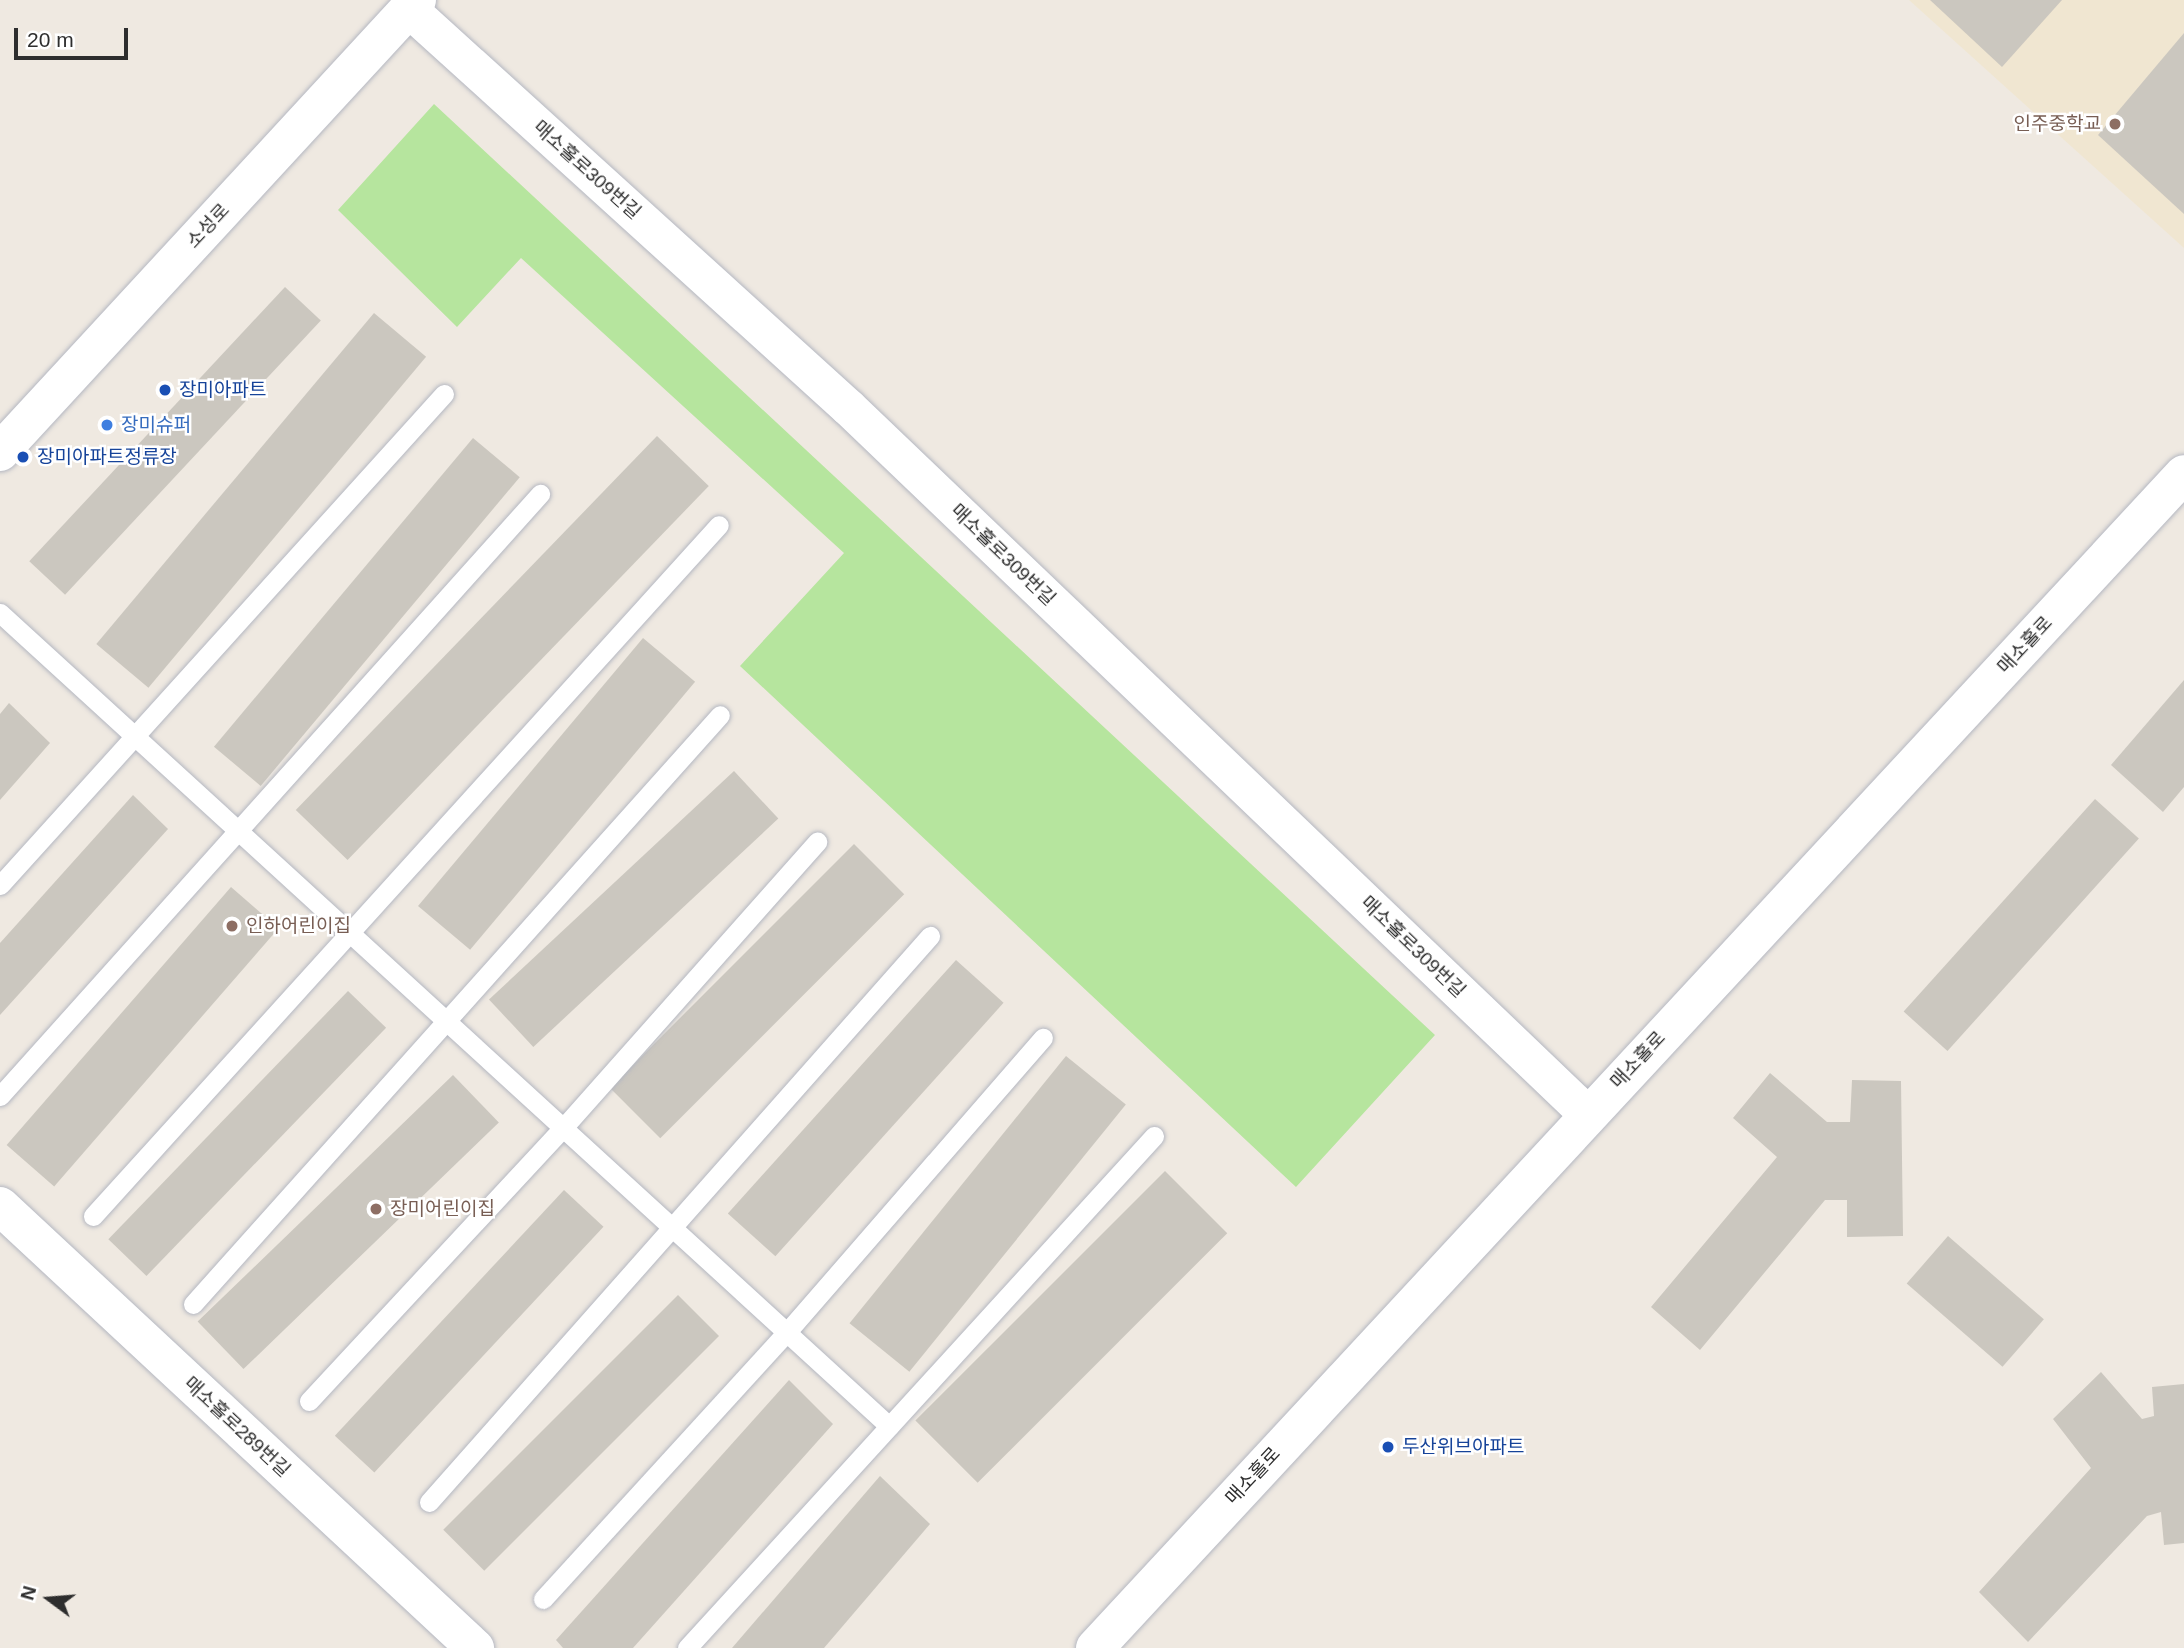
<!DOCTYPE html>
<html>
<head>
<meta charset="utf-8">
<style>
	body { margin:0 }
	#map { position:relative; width:2184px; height:1648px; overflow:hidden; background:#efe9e1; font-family:Arial,"Noto Sans KR",sans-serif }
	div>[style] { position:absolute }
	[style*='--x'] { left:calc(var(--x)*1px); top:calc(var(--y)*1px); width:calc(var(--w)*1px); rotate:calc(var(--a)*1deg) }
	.education>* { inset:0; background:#f0e6d1 }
	.green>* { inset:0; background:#b6e59e }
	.building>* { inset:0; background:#cbc7bf; transform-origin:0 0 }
	.roads { filter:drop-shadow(0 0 2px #b4b7c1) drop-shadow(0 0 2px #b4b7c1) }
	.lane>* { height:19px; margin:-9.5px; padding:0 9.5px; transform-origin:9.5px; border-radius:9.5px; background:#fff }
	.street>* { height:37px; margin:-18.5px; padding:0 18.5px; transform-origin:18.5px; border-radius:18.5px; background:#fff }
	.secondary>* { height:38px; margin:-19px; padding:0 19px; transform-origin:19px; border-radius:19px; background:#fff }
	.dots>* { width:19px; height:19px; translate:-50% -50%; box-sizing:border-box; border:4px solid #fff; border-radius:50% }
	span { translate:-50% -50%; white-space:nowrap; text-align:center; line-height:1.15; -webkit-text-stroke:5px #fff; paint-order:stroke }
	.education-label { font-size:19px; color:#785e54 }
	.right { translate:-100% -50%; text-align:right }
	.left { translate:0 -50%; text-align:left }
	.street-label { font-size:19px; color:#2e2e2e }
	.transit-label { font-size:19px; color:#164399 }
	.shop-label { font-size:19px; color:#366cbe }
	.north { position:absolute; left:14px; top:1564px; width:70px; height:70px; -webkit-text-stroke:5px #fff; paint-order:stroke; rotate:286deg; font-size:19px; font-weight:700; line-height:28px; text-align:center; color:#2e2e2e }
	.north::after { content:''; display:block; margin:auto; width:24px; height:32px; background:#2e2e2e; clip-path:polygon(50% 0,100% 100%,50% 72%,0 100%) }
	.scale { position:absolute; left:14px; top:28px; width:114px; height:32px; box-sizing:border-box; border:4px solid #2e2e2e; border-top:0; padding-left:9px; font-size:21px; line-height:24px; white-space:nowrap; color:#2e2e2e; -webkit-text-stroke:5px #fff; paint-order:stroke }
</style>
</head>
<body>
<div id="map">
	<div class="education">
		<div style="clip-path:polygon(1909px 0,2184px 0,2184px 248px)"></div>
	</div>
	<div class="green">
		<div style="clip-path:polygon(434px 104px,1435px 1035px,1296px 1187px,740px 666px,844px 553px,521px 258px,457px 327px,338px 210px)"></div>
	</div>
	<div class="building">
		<div style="clip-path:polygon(1930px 0,2062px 0,2002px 67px)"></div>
		<div style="clip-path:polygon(2184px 33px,2184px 214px,2098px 135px)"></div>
		<div style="left:285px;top:287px;width:49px;height:375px;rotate:43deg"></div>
		<div style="left:374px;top:313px;width:68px;height:432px;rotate:40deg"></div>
		<div style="left:657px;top:436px;width:72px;height:520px;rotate:44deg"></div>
		<div style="left:473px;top:438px;width:61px;height:403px;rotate:40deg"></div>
		<div style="left:643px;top:638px;width:68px;height:350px;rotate:40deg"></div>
		<div style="clip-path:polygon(2184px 680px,2184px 787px,2163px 812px,2111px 765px)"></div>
		<div style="clip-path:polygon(9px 703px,50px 743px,0 800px,0 714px)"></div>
		<div style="left:734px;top:771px;width:65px;height:335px;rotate:47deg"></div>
		<div style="clip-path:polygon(133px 795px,168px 829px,0 1015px,0 943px)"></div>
		<div style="left:2095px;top:799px;width:59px;height:286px;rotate:42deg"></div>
		<div style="left:854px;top:844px;width:71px;height:345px;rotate:45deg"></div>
		<div style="left:231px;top:887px;width:63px;height:342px;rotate:41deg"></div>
		<div style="left:956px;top:960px;width:64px;height:341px;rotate:42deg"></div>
		<div style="left:348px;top:991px;width:53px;height:345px;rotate:44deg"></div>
		<div style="left:1066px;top:1056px;width:77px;height:344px;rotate:39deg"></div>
		<div style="clip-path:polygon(1770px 1073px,1827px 1122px,1850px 1122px,1852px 1080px,1901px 1081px,1903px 1236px,1847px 1237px,1847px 1200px,1825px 1200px,1700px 1350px,1651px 1307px,1777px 1157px,1733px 1118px)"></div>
		<div style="left:453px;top:1075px;width:66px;height:355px;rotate:46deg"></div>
		<div style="left:1165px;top:1171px;width:88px;height:353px;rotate:45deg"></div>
		<div style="left:564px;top:1190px;width:54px;height:336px;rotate:43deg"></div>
		<div style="left:1948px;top:1236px;width:127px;height:63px;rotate:41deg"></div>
		<div style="left:678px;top:1295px;width:58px;height:332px;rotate:45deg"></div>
		<div style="clip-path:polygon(2101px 1372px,2142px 1419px,2154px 1416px,2152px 1387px,2184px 1384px,2184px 1543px,2164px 1545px,2161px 1512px,2147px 1516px,2028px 1642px,1979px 1592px,2091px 1468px,2053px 1419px)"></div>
		<div style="clip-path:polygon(789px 1380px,833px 1424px,633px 1648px,563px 1648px,556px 1640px)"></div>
		<div style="clip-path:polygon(880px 1476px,930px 1524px,824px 1648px,732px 1648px)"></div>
	</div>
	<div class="roads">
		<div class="lane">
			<div style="--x:0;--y:613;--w:1205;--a:42.44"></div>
			<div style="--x:0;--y:885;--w:662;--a:-47.88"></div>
			<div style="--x:0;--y:1096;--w:809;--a:-48.11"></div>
			<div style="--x:93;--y:1216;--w:932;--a:-47.83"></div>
			<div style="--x:193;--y:1304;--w:790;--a:-48.18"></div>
			<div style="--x:309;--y:1401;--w:373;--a:-47.1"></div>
			<div style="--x:563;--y:1128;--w:383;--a:-48.4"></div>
			<div style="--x:429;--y:1502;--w:756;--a:-48.49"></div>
			<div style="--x:543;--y:1599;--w:362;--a:-47.6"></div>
			<div style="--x:787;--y:1332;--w:390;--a:-49"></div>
			<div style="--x:687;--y:1648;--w:693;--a:-47.63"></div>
		</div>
		<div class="street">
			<div style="--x:409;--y:9;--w:593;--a:42.2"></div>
			<div style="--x:848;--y:407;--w:1023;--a:43.73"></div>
		</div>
		<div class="secondary">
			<div style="--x:0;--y:452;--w:615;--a:-47.31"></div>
			<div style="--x:0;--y:1206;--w:649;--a:42.94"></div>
			<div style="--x:1095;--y:1648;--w:1601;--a:-47.15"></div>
		</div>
	</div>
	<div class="dots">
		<div style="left:2115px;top:124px;background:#8d6e63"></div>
		<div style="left:165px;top:390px;background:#1a4fb4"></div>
		<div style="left:107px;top:425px;background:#3f7fe0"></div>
		<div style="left:23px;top:457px;background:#1a4fb4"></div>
		<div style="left:232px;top:926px;background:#8d6e63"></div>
		<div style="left:376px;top:1209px;background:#8d6e63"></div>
		<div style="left:1388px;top:1447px;background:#1a4fb4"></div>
	</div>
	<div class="education-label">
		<span class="right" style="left:2101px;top:124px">인주중학교</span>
		<span class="left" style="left:246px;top:926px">인하어린이집</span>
		<span class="left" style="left:390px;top:1209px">장미어린이집</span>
	</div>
	<div class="street-label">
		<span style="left:587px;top:170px;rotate:42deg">매소홀로309번길</span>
		<span style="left:208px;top:226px;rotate:-47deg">소성로</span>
		<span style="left:1003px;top:555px;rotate:44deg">매소홀로309번길</span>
		<span style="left:2025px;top:645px;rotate:-47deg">매소홀로</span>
		<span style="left:1413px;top:947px;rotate:44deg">매소홀로309번길</span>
		<span style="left:1638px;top:1060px;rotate:-47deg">매소홀로</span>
		<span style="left:237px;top:1427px;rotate:43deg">매소홀로289번길</span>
		<span style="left:1253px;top:1476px;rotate:-47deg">매소홀로</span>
	</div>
	<div class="transit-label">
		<span class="left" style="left:179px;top:390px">장미아파트</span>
		<span class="left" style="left:37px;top:457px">장미아파트정류장</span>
		<span class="left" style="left:1402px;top:1447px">두산위브아파트</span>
	</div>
	<div class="shop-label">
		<span class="left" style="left:121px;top:425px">장미슈퍼</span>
	</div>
	<div class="north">N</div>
	<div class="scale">20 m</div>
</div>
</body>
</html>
